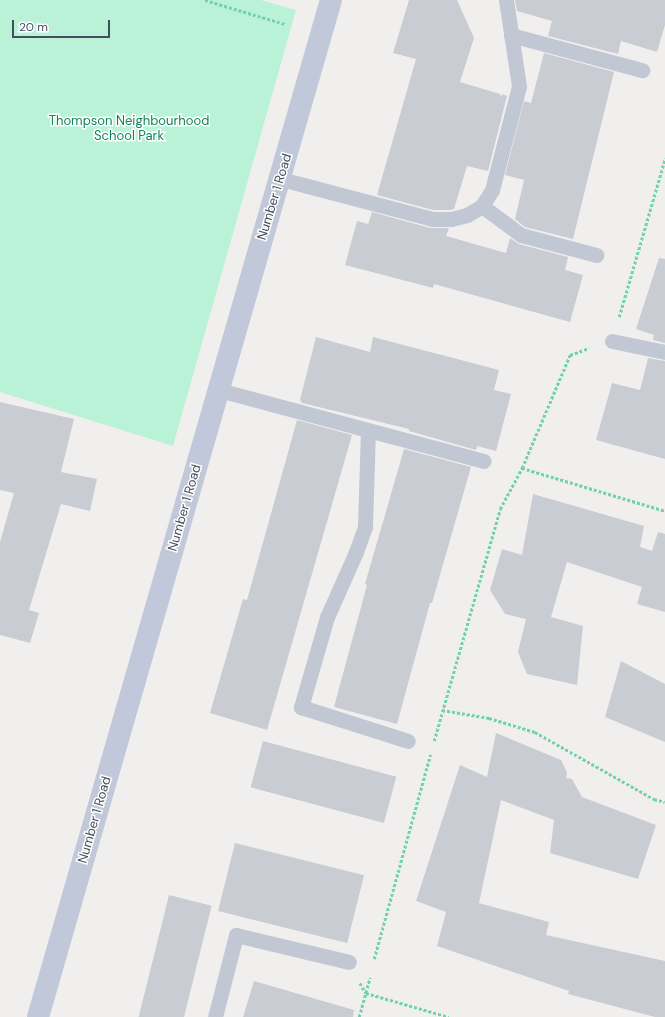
<!DOCTYPE html>
<html>
<head>
<meta charset="utf-8">
<style>
	body { margin:0 }
	#map { position:relative; width:665px; height:1017px; overflow:hidden; background:#f1efee; font-family:"DM Sans",sans-serif }
	div>[style] { position:absolute }
	[style*='--x'] { left:calc(var(--x)*1px); top:calc(var(--y)*1px); width:calc(var(--w)*1px); rotate:calc(var(--a)*1deg) }
	.green>* { inset:0; background:#baf2d7 }
	.building>* { inset:0; background:#caccd4; transform-origin:0 0 }
	.path>* { height:2.5px; margin-top:-1.25px; transform-origin:0; background:repeating-linear-gradient(90deg,#70d2af 0 3px,transparent 0 5px) }
	.service>* { height:15px; margin:-7.5px; padding:0 7.5px; transform-origin:7.5px; border-radius:7.5px; background:#c1c8d4 }
	.secondary>* { height:22px; margin:-11px; padding:0 11px; transform-origin:11px; border-radius:11px; background:#c0c8d9 }
	span { translate:-50% -50%; white-space:nowrap; text-align:center; line-height:1.15; -webkit-text-stroke:3px #fff; paint-order:stroke }
	.park-label { font-size:13px; color:#11835a }
	.street-label { font-size:13px; color:#454e5d }
	.scale { position:absolute; left:12px; top:20px; width:98px; height:18px; box-sizing:border-box; border:2px solid #454e5d; border-top:0; padding-left:5px; font-size:12px; line-height:14px; white-space:nowrap; color:#454e5d; -webkit-text-stroke:3px #fff; paint-order:stroke }
</style>
</head>
<body>
<div id="map">
	<div class="green">
		<div style="clip-path:polygon(0 0,261px 0,296px 10px,173px 446px,0 392px)"></div>
	</div>
	<div class="building">
		<div style="clip-path:polygon(409px 0,457px 0,474px 38px,460px 82px,500px 94px,501px 97px,502px 94px,507px 96px,488px 171px,467px 166px,454px 209px,450px 210px,433px 210px,377px 195px,416px 59px,393px 53px)"></div>
		<div style="clip-path:polygon(515px 0,665px 0,665px 25px,657px 52px,621px 41px,618px 54px,548px 36px,552px 21px,517px 11px)"></div>
		<div style="clip-path:polygon(544px 53px,614px 72px,573px 239px,525px 227px,515px 219px,524px 180px,505px 175px,524px 101px,531px 103px)"></div>
		<div style="clip-path:polygon(372px 212px,430px 228px,449px 228px,446px 236px,506px 253px,510px 238px,519px 244px,568px 257px,565px 270px,583px 275px,570px 322px,434px 284px,433px 288px,345px 265px,357px 221px,368px 224px)"></div>
		<div style="clip-path:polygon(659px 258px,665px 259px,665px 343px,653px 340px,654px 335px,636px 329px)"></div>
		<div style="clip-path:polygon(316px 337px,370px 352px,373px 337px,499px 370px,494px 390px,511px 394px,496px 451px,477px 446px,476px 450px,409px 431px,409px 429px,302px 403px,300px 400px)"></div>
		<div style="clip-path:polygon(648px 358px,665px 361px,665px 459px,596px 440px,612px 383px,640px 390px)"></div>
		<div style="clip-path:polygon(0 402px,74px 419px,61px 472px,97px 479px,90px 511px,61px 504px,29px 610px,39px 613px,30px 643px,0 635px,0 542px,14px 493px,0 490px)"></div>
		<div style="clip-path:polygon(297px 420px,352px 435px,267px 730px,210px 713px,243px 599px,247px 600px)"></div>
		<div style="clip-path:polygon(404px 449px,471px 467px,432px 603px,430px 603px,397px 724px,334px 707px,367px 585px,365px 584px)"></div>
		<div style="clip-path:polygon(533px 494px,644px 526px,640px 547px,652px 551px,658px 532px,665px 534px,665px 612px,637px 604px,642px 587px,567px 562px,551px 617px,583px 626px,577px 685px,527px 674px,518px 652px,526px 619px,505px 614px,490px 590px,502px 549px,522px 555px)"></div>
		<div style="clip-path:polygon(621px 661px,665px 684px,665px 742px,605px 717px)"></div>
		<div style="clip-path:polygon(496px 733px,561px 760px,567px 772px,566px 778px,572px 779px,582px 797px,656px 825px,638px 879px,550px 853px,554px 820px,501px 800px,479px 903px,549px 922px,546px 935px,665px 961px,665px 1017px,655px 1017px,568px 994px,569px 991px,437px 946px,446px 912px,416px 901px,460px 765px,487px 777px)"></div>
		<div style="left:263px;top:741px;width:138px;height:48px;rotate:15deg"></div>
		<div style="left:235px;top:843px;width:133px;height:70px;rotate:14deg"></div>
		<div style="left:169px;top:895px;width:44px;height:126px;rotate:14deg"></div>
		<div style="clip-path:polygon(254px 981px,354px 1010px,353px 1017px,243px 1017px)"></div>
	</div>
	<div class="path">
		<div style="--x:205;--y:0;--w:84;--a:16.7"></div>
		<div style="--x:619;--y:317;--w:165;--a:-73.8"></div>
		<div style="--x:522;--y:468;--w:123;--a:-67"></div>
		<div style="--x:570;--y:355;--w:20;--a:-20"></div>
		<div style="--x:442;--y:710;--w:48;--a:9.7"></div>
		<div style="--x:489;--y:718;--w:48;--a:16.9"></div>
		<div style="--x:535;--y:732;--w:137;--a:29.4"></div>
		<div style="--x:654;--y:799;--w:11;--a:15"></div>
		<div style="--x:434;--y:741;--w:241;--a:-74.1"></div>
		<div style="--x:500;--y:509;--w:47;--a:-61.8"></div>
		<div style="--x:522;--y:468;--w:149;--a:16.7"></div>
		<div style="--x:374;--y:959;--w:212;--a:-74.6"></div>
		<div style="--x:360;--y:983;--w:12;--a:59"></div>
		<div style="--x:366;--y:993;--w:86;--a:16.1"></div>
		<div style="--x:359;--y:1017;--w:41;--a:-74.6"></div>
	</div>
	<div class="service">
		<div style="--x:511;--y:35;--w:136;--a:15"></div>
		<div style="--x:281;--y:179;--w:156;--a:14.8"></div>
		<div style="--x:432;--y:219;--w:19;--a:0"></div>
		<div style="--x:451;--y:219;--w:16;--a:-14"></div>
		<div style="--x:467;--y:215;--w:17;--a:-31"></div>
		<div style="--x:482;--y:206;--w:19;--a:-58"></div>
		<div style="--x:492;--y:190;--w:107;--a:-75.4"></div>
		<div style="--x:519;--y:86;--w:87;--a:-98.6"></div>
		<div style="--x:482;--y:206;--w:49;--a:36.6"></div>
		<div style="--x:521;--y:235;--w:78;--a:14.9"></div>
		<div style="--x:612;--y:341;--w:54;--a:11.7"></div>
		<div style="--x:219;--y:390;--w:274;--a:15"></div>
		<div style="--x:368;--y:430;--w:97;--a:91.8"></div>
		<div style="--x:365;--y:527;--w:27;--a:110"></div>
		<div style="--x:356;--y:552;--w:71;--a:114"></div>
		<div style="--x:327;--y:617;--w:94;--a:106.1"></div>
		<div style="--x:301;--y:707;--w:112;--a:17.6"></div>
		<div style="--x:215;--y:1017;--w:85;--a:-75.6"></div>
		<div style="--x:236;--y:935;--w:116;--a:13.4"></div>
	</div>
	<div class="secondary">
		<div style="--x:38;--y:1017;--w:1058;--a:-73.93"></div>
	</div>
	<div class="park-label">
		<span style="left:129px;top:129px">Thompson Neighbourhood<br>School Park</span>
	</div>
	<div class="street-label">
		<span style="left:275px;top:197px;rotate:-73deg">Number 1 Road</span>
		<span style="left:185px;top:508px;rotate:-74deg">Number 1 Road</span>
		<span style="left:95px;top:820px;rotate:-74deg">Number 1 Road</span>
	</div>
	<div class="scale">20 m</div>
</div>
</body>
</html>
